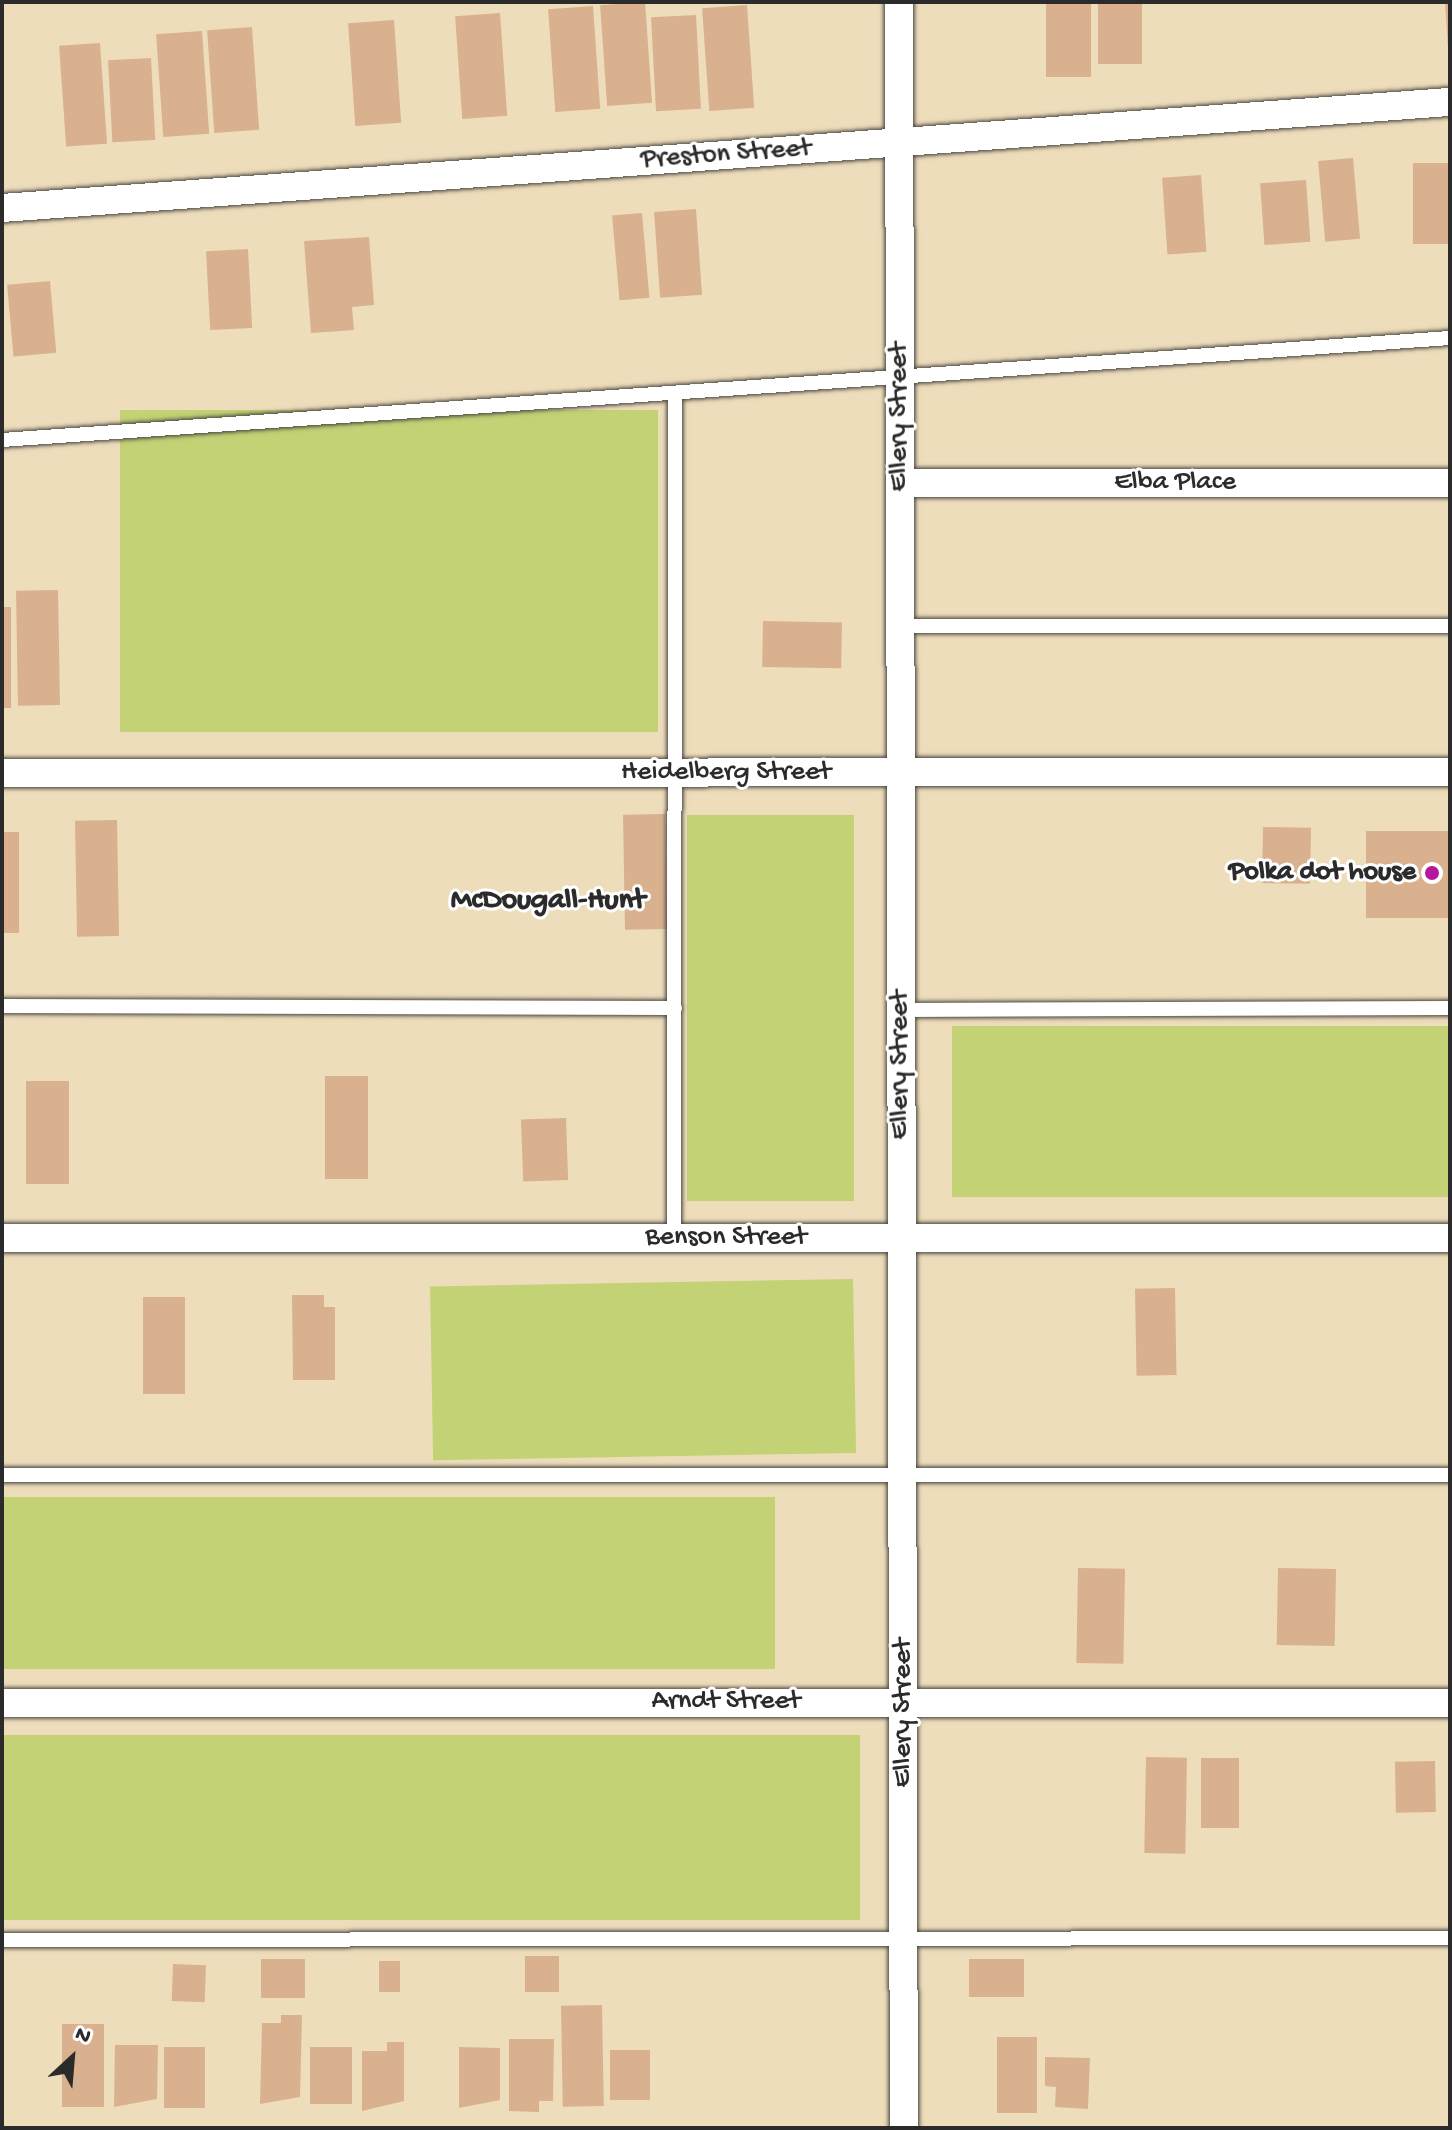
<!DOCTYPE html>
<html>
<head>
<meta charset="utf-8">
<style>
	body { margin:0 }
	#map { position:relative; width:1452px; height:2130px; overflow:hidden; background:#edb; font-family:"Gochi Hand",sans-serif }
	div>[style] { position:absolute }
	[style*='--x'] { left:calc(var(--x)*1px); top:calc(var(--y)*1px); width:calc(var(--w)*1px); rotate:calc(var(--a)*1deg) }
	.green>* { inset:0; background:#c3d275; transform-origin:0 0 }
	.building>* { inset:0; background:#d9b18f; transform-origin:0 0 }
	.roads { filter:drop-shadow(0 0 2px #484641) drop-shadow(0 0 2px #484641) }
	.service>* { height:14px; margin:-7px; padding:0 7px; transform-origin:7px; border-radius:7px; background:#fff }
	.minor>* { height:28px; margin:-14px; padding:0 14px; transform-origin:14px; border-radius:14px; background:#fff }
	.dots>* { width:22px; height:22px; translate:-50% -50%; box-sizing:border-box; border:4px solid #fff; border-radius:50% }
	span { translate:-50% -50%; white-space:nowrap; text-align:center; line-height:1.15; -webkit-text-stroke:6px #fff; paint-order:stroke }
	.street-label { font-size:28px; color:#2b2b2b }
	.poi-label { font-size:28px; color:#2b2b2b; font-weight:700 }
	.right { translate:-100% -50%; text-align:right }
	.neighbourhood-label { font-size:30px; color:#2b2b2b; font-weight:700 }
	.frame { position:absolute; inset:0; border:4px solid #2b2b2b; pointer-events:none }
	.north { position:absolute; left:32px; top:2018px; width:80px; height:80px; -webkit-text-stroke:6px #fff; paint-order:stroke; rotate:26deg; font-size:22px; font-weight:700; line-height:32px; text-align:center; color:#2b2b2b }
	.north::after { content:''; display:block; margin:auto; width:28px; height:36px; background:#2b2b2b; clip-path:polygon(50% 0,100% 100%,50% 72%,0 100%) }
</style>
</head>
<body>
<div id="map">
	<div class="green">
		<div style="left:658px;top:410px;width:322px;height:538px;rotate:90deg"></div>
		<div style="left:687px;top:815px;width:167px;height:386px"></div>
		<div style="left:1450px;top:1026px;width:171px;height:498px;rotate:90deg"></div>
		<div style="left:853px;top:1279px;width:174px;height:423px;rotate:89deg"></div>
		<div style="left:2px;top:1497px;width:773px;height:172px"></div>
		<div style="left:2px;top:1735px;width:858px;height:185px"></div>
	</div>
	<div class="building">
		<div style="left:645px;top:2px;width:101px;height:45px;rotate:86deg"></div>
		<div style="left:1046px;top:2px;width:45px;height:75px"></div>
		<div style="left:1098px;top:2px;width:44px;height:62px"></div>
		<div style="clip-path:polygon(1445px 2px,1450px 2px,1450px 48px,1448px 48px)"></div>
		<div style="left:747px;top:5px;width:103px;height:45px;rotate:86deg"></div>
		<div style="left:593px;top:6px;width:103px;height:45px;rotate:86deg"></div>
		<div style="left:500px;top:13px;width:103px;height:45px;rotate:86deg"></div>
		<div style="left:696px;top:15px;width:94px;height:45px;rotate:87deg"></div>
		<div style="left:394px;top:20px;width:103px;height:46px;rotate:86deg"></div>
		<div style="left:252px;top:27px;width:103px;height:45px;rotate:86deg"></div>
		<div style="left:202px;top:31px;width:103px;height:46px;rotate:86deg"></div>
		<div style="left:100px;top:43px;width:101px;height:41px;rotate:86deg"></div>
		<div style="left:151px;top:58px;width:82px;height:43px;rotate:87deg"></div>
		<div style="left:1353px;top:158px;width:81px;height:35px;rotate:85deg"></div>
		<div style="left:1450px;top:163px;width:81px;height:37px;rotate:90deg"></div>
		<div style="left:1201px;top:175px;width:77px;height:39px;rotate:86deg"></div>
		<div style="left:1306px;top:180px;width:62px;height:46px;rotate:86deg"></div>
		<div style="left:696px;top:209px;width:86px;height:42px;rotate:86deg"></div>
		<div style="left:642px;top:213px;width:85px;height:30px;rotate:85deg"></div>
		<div style="clip-path:polygon(369px 237px,374px 305px,352px 307px,354px 330px,311px 333px,304px 241px)"></div>
		<div style="left:248px;top:249px;width:79px;height:42px;rotate:87deg"></div>
		<div style="left:50px;top:281px;width:72px;height:43px;rotate:85deg"></div>
		<div style="left:58px;top:590px;width:115px;height:42px;rotate:89deg"></div>
		<div style="left:2px;top:607px;width:9px;height:101px"></div>
		<div style="left:763px;top:621px;width:79px;height:46px;rotate:1deg"></div>
		<div style="left:665px;top:814px;width:115px;height:42px;rotate:89deg"></div>
		<div style="left:117px;top:820px;width:116px;height:42px;rotate:89deg"></div>
		<div style="left:1263px;top:827px;width:48px;height:56px;rotate:1deg"></div>
		<div style="left:1366px;top:831px;width:84px;height:87px"></div>
		<div style="left:2px;top:832px;width:17px;height:101px"></div>
		<div style="left:325px;top:1076px;width:43px;height:103px"></div>
		<div style="left:26px;top:1081px;width:43px;height:103px"></div>
		<div style="left:566px;top:1118px;width:62px;height:45px;rotate:88deg"></div>
		<div style="left:1175px;top:1288px;width:87px;height:40px;rotate:89deg"></div>
		<div style="clip-path:polygon(292px 1295px,324px 1295px,324px 1307px,335px 1307px,335px 1380px,293px 1380px)"></div>
		<div style="left:143px;top:1297px;width:42px;height:97px"></div>
		<div style="left:1078px;top:1568px;width:47px;height:95px;rotate:1deg"></div>
		<div style="left:1278px;top:1568px;width:58px;height:77px;rotate:1deg"></div>
		<div style="left:1146px;top:1757px;width:41px;height:96px;rotate:1deg"></div>
		<div style="left:1201px;top:1758px;width:38px;height:70px"></div>
		<div style="left:1435px;top:1761px;width:51px;height:40px;rotate:89deg"></div>
		<div style="left:525px;top:1956px;width:34px;height:36px"></div>
		<div style="left:261px;top:1959px;width:44px;height:39px"></div>
		<div style="left:969px;top:1959px;width:55px;height:38px"></div>
		<div style="left:379px;top:1961px;width:21px;height:31px"></div>
		<div style="left:173px;top:1964px;width:33px;height:37px;rotate:2deg"></div>
		<div style="left:602px;top:2005px;width:101px;height:41px;rotate:89deg"></div>
		<div style="clip-path:polygon(281px 2015px,302px 2015px,300px 2097px,260px 2104px,262px 2023px,281px 2023px)"></div>
		<div style="left:62px;top:2024px;width:42px;height:83px"></div>
		<div style="left:997px;top:2037px;width:40px;height:76px"></div>
		<div style="clip-path:polygon(509px 2039px,554px 2039px,553px 2101px,539px 2101px,539px 2112px,509px 2111px)"></div>
		<div style="clip-path:polygon(387px 2042px,404px 2042px,404px 2101px,362px 2111px,362px 2051px,387px 2051px)"></div>
		<div style="clip-path:polygon(115px 2045px,158px 2045px,157px 2099px,114px 2107px)"></div>
		<div style="left:164px;top:2047px;width:41px;height:61px"></div>
		<div style="left:310px;top:2047px;width:42px;height:57px"></div>
		<div style="clip-path:polygon(459px 2047px,500px 2048px,500px 2100px,459px 2108px)"></div>
		<div style="left:610px;top:2050px;width:40px;height:50px"></div>
		<div style="clip-path:polygon(1045px 2057px,1090px 2058px,1088px 2109px,1055px 2107px,1056px 2087px,1045px 2086px)"></div>
	</div>
	<div class="roads">
		<div class="service">
			<div style="--x:2;--y:440;--w:1452;--a:-4.03"></div>
			<div style="--x:900;--y:626;--w:550;--a:0"></div>
			<div style="--x:2;--y:1006;--w:673;--a:0.17"></div>
			<div style="--x:901;--y:1010;--w:549;--a:-0.21"></div>
			<div style="--x:674;--y:1238;--w:844;--a:-89.93"></div>
			<div style="--x:2;--y:1475;--w:1448;--a:0"></div>
			<div style="--x:2;--y:1940;--w:1448;--a:-0.08"></div>
		</div>
		<div class="minor">
			<div style="--x:899;--y:2;--w:2126;--a:89.87"></div>
			<div style="--x:2;--y:208;--w:1452;--a:-4.19"></div>
			<div style="--x:900;--y:483;--w:550;--a:0"></div>
			<div style="--x:2;--y:773;--w:1448;--a:-0.04"></div>
			<div style="--x:2;--y:1238;--w:1448;--a:0"></div>
			<div style="--x:2;--y:1703;--w:1448;--a:0"></div>
		</div>
	</div>
	<div class="dots">
		<div style="left:1432px;top:873px;background:#b5179e"></div>
	</div>
	<div class="street-label">
		<span style="left:726px;top:155px;rotate:-4deg">Preston Street</span>
		<span style="left:900px;top:417px;rotate:-90deg">Ellery Street</span>
		<span style="left:1175px;top:483px">Elba Place</span>
		<span style="left:726px;top:773px">Heidelberg Street</span>
		<span style="left:901px;top:1065px;rotate:-90deg">Ellery Street</span>
		<span style="left:726px;top:1238px">Benson Street</span>
		<span style="left:726px;top:1702px">Arndt Street</span>
		<span style="left:904px;top:1713px;rotate:-90deg">Ellery Street</span>
	</div>
	<div class="poi-label">
		<span class="right" style="left:1416px;top:873px">Polka dot house</span>
	</div>
	<div class="neighbourhood-label">
		<span style="left:548px;top:902px">McDougall-Hunt</span>
	</div>
	<div class="frame"></div>
	<div class="north">N</div>
</div>
</body>
</html>
